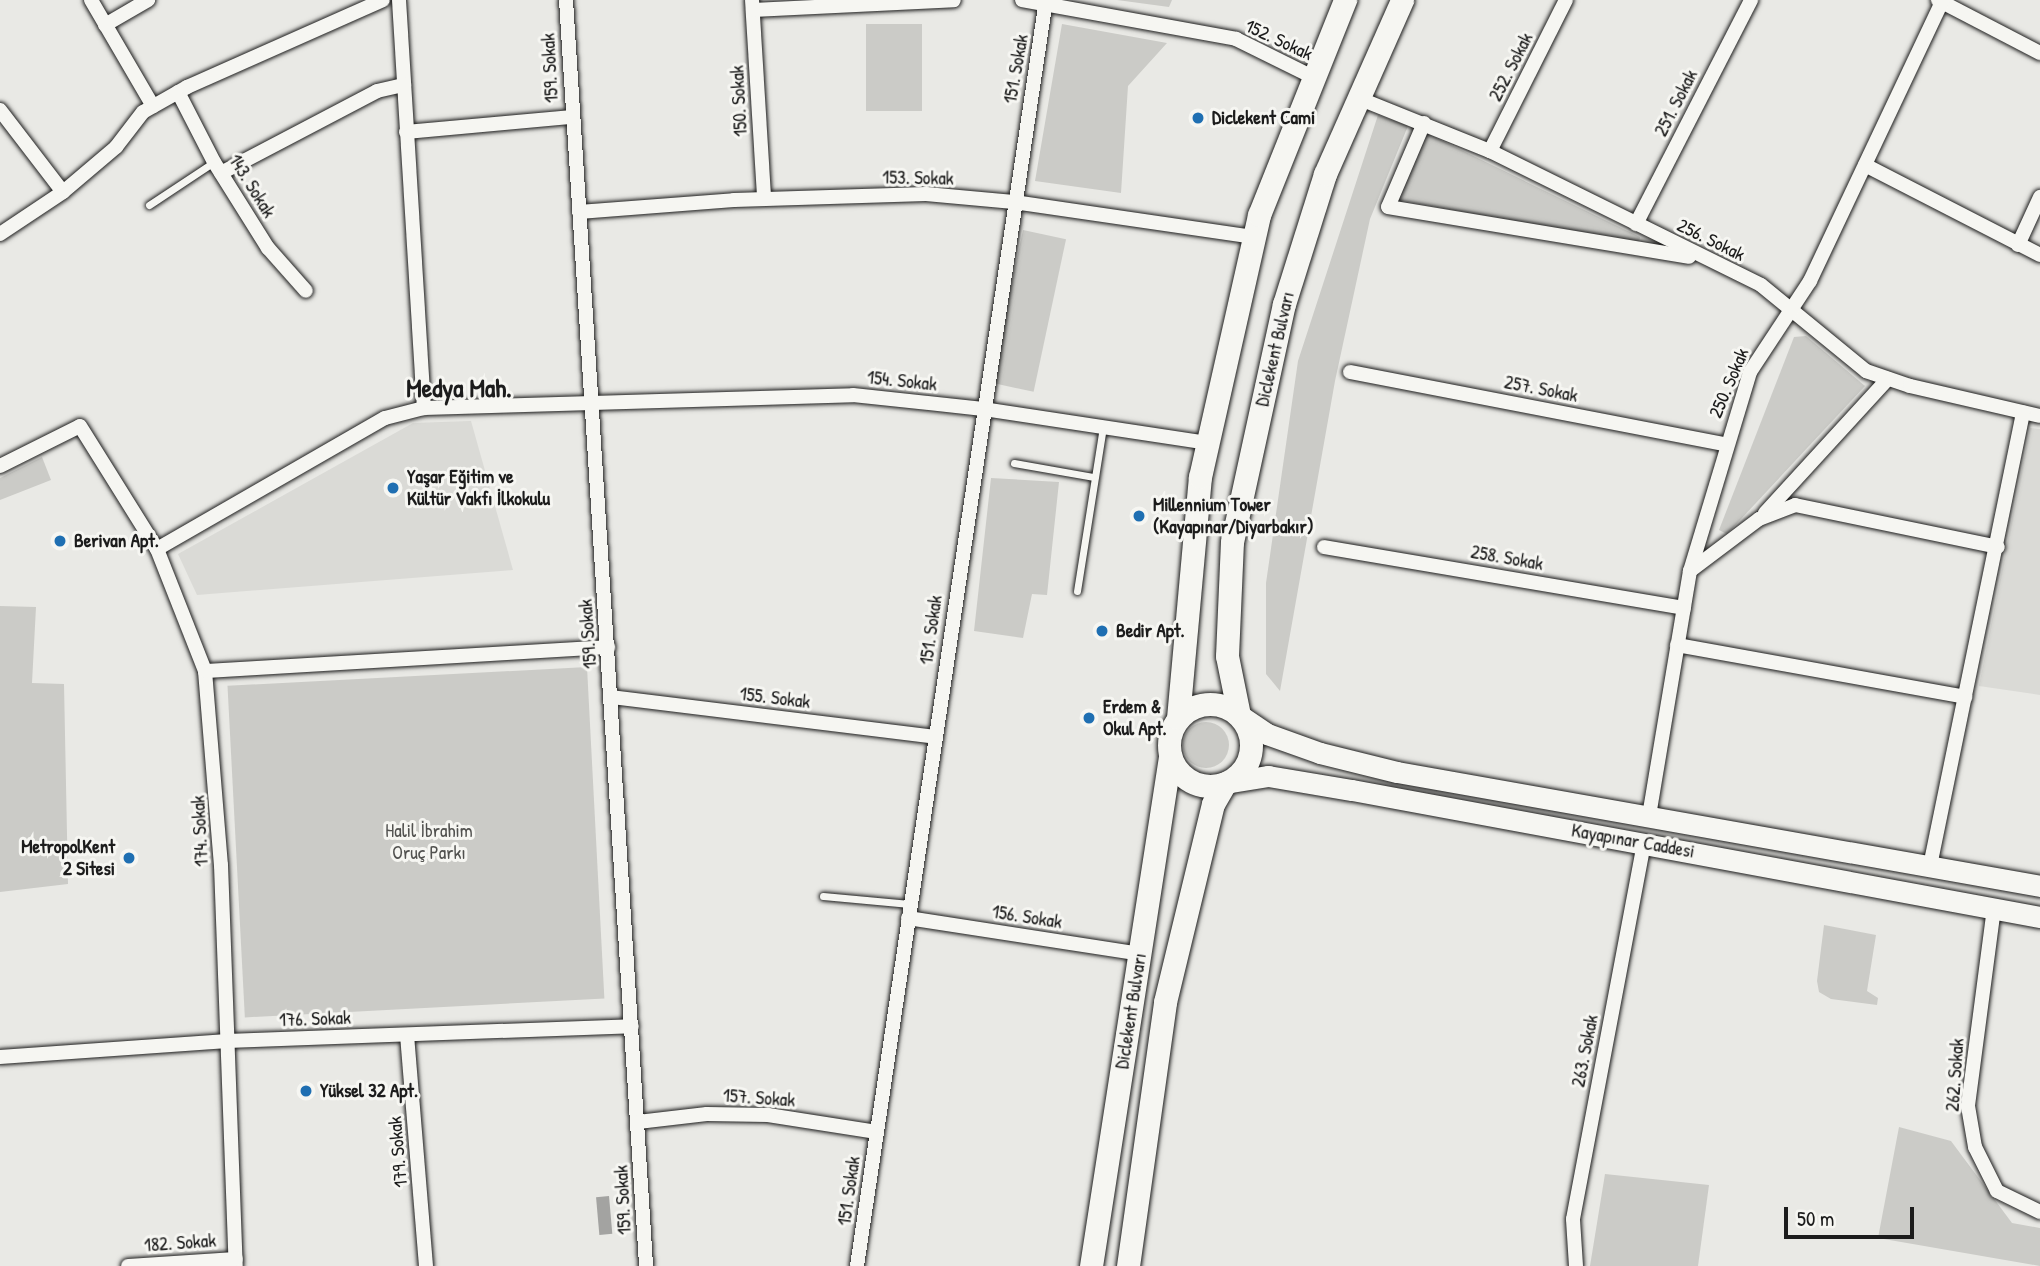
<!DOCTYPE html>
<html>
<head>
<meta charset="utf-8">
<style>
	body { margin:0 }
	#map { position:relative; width:2040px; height:1266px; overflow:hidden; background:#e9e9e5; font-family:"Patrick Hand",sans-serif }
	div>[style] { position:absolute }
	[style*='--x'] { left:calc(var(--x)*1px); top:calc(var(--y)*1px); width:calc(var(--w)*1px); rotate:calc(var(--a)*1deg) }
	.built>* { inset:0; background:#dadad6 }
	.green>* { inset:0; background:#cbcbc7; transform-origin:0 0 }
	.round { border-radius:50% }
	.water>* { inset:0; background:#a3a3a1; transform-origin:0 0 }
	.roads { filter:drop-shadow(0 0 2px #1c1c1c) drop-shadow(0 0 2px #1c1c1c) }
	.service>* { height:7px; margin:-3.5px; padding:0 3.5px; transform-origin:3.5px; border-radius:3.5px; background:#f6f6f2 }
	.minor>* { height:14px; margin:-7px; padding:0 7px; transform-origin:7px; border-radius:7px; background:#f6f6f2 }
	.secondary>* { height:21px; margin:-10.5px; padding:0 10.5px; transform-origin:10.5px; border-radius:10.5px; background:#f6f6f2 }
	.primary>* { height:23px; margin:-11.5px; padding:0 11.5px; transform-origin:11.5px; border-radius:11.5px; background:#f6f6f2 }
	.primary>.ring { margin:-11.5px; padding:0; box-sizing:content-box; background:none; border:23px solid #f6f6f2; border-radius:50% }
	.dots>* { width:19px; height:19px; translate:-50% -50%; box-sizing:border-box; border:4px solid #f6f6f2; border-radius:50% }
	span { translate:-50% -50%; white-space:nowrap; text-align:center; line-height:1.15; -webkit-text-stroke:6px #f6f6f2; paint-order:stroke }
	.street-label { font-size:19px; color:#1c1c1c }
	.poi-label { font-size:19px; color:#1c1c1c; font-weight:700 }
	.left { translate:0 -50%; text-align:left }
	.right { translate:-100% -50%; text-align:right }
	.park-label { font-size:19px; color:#51514f }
	.district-label { font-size:26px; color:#1c1c1c; font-weight:700 }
	.scale { position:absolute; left:1784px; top:1207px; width:130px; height:32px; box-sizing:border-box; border:4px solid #1c1c1c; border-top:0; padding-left:9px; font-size:21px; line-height:24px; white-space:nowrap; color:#1c1c1c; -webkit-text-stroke:5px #f6f6f2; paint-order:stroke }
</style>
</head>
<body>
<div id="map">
	<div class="built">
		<div style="clip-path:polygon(471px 421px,513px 570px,197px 595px,178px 554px,413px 423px)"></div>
		<div style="clip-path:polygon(2030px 428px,2040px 429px,2040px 695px,1979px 686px)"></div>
	</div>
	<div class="green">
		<div style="clip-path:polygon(1117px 0,1172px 0,1169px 7px)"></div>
		<div style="left:866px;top:24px;width:56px;height:87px"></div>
		<div style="clip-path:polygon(1062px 24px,1167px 43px,1128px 86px,1121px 193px,1035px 181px)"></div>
		<div style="clip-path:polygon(1378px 115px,1408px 126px,1370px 219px,1335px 381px,1280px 691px,1266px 674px,1266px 583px,1298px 361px)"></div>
		<div style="clip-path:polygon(1426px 133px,1640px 237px,1639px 243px,1397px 200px)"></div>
		<div style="left:1023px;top:230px;width:44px;height:156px;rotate:12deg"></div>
		<div style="clip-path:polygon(1806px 336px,1865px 386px,1727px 534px,1719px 530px,1794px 337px)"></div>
		<div style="clip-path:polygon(42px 457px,51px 480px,0 500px,0 478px)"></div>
		<div style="clip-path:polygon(991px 478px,1059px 482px,1047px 595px,1032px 594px,1023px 638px,974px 631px)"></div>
		<div style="clip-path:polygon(0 606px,36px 607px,32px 683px,64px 684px,68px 884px,0 892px)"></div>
		<div style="left:587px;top:667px;width:332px;height:360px;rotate:87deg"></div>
		<div class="round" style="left:1183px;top:722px;width:46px;height:46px"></div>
		<div style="clip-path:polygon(1824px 925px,1876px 935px,1867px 991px,1878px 998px,1877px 1005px,1831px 999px,1819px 992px,1817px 981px)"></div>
		<div style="clip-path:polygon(1899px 1127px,1951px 1141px,2012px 1223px,2040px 1228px,2040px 1266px,1878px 1238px)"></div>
		<div style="clip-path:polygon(1605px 1174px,1709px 1185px,1698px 1266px,1590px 1266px)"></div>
	</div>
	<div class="water">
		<div style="left:609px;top:1196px;width:38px;height:13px;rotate:85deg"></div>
	</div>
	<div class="roads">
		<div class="service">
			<div style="--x:149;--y:205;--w:78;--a:-33.5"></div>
			<div style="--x:1014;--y:463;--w:80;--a:10"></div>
			<div style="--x:1077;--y:591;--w:166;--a:-81"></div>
			<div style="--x:823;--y:896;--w:87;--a:5.3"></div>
		</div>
		<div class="minor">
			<div style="--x:91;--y:0;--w:123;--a:59.7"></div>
			<div style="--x:399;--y:0;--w:409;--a:86.5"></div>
			<div style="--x:566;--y:0;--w:1269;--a:86.38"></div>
			<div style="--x:752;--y:0;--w:199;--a:86.5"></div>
			<div style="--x:1022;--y:0;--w:218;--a:10.3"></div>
			<div style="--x:1236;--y:39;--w:86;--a:26.3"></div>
			<div style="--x:1938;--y:0;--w:115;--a:27.5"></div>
			<div style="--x:753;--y:10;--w:201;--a:-2.8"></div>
			<div style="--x:105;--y:25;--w:50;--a:-30.2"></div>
			<div style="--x:178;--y:92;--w:79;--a:62.8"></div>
			<div style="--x:214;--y:162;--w:102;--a:57.9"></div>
			<div style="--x:268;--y:248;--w:57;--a:48.5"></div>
			<div style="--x:1358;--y:98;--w:142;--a:21.9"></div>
			<div style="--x:1490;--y:151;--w:302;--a:26.3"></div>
			<div style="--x:1761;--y:285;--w:136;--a:39.3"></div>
			<div style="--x:1866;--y:371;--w:46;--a:18.8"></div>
			<div style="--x:1910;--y:386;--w:133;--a:13"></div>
			<div style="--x:0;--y:110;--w:103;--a:52.5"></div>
			<div style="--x:1424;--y:123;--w:91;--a:113.2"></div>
			<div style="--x:1388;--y:207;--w:305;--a:9.4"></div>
			<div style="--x:406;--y:132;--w:167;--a:-5.2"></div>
			<div style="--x:1490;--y:151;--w:169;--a:-63.3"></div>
			<div style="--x:1865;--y:165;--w:197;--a:27.2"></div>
			<div style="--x:221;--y:173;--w:176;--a:-27.7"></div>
			<div style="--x:377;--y:91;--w:28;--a:-13"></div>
			<div style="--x:579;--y:212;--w:155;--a:-4.4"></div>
			<div style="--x:734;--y:200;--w:192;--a:-1.8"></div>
			<div style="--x:926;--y:194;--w:88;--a:5.2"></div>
			<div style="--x:1014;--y:202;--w:243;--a:8.3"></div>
			<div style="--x:1636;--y:224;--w:252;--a:-62.8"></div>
			<div style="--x:0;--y:234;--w:76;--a:-33.7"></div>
			<div style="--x:63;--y:192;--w:70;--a:-40.3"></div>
			<div style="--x:116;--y:147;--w:44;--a:-52.4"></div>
			<div style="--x:143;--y:112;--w:51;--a:-29.6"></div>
			<div style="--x:187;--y:87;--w:214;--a:-23.9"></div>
			<div style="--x:2018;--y:245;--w:53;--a:-65.4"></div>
			<div style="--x:1350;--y:372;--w:382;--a:10.9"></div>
			<div style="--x:0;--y:466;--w:89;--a:-26.6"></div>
			<div style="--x:80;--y:426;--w:145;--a:58"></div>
			<div style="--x:157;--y:549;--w:131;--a:68.5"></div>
			<div style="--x:205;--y:671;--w:195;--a:85.3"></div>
			<div style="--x:221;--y:865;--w:401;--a:87.9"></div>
			<div style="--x:1765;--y:513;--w:182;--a:-47.5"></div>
			<div style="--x:1324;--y:547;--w:365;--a:9.6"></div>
			<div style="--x:157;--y:549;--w:263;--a:-29.9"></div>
			<div style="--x:385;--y:418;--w:40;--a:-14.4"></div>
			<div style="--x:424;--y:408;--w:429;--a:-1.7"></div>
			<div style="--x:853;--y:395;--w:131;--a:6.1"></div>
			<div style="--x:983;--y:409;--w:228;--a:8.6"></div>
			<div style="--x:1690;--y:571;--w:86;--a:-37"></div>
			<div style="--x:1759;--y:519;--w:39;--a:-21"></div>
			<div style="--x:1795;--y:505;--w:207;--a:11.7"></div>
			<div style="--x:1677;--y:645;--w:293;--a:10.2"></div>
			<div style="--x:205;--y:671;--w:404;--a:-3.4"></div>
			<div style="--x:611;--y:697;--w:326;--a:7"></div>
			<div style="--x:1649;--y:816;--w:248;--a:-80.5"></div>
			<div style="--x:1690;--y:571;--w:208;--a:-73.2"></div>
			<div style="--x:1750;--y:372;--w:109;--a:-56.6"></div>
			<div style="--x:1810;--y:281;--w:311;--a:-64.7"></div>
			<div style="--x:1930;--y:866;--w:463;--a:-78.4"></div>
			<div style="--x:1994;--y:908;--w:200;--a:97.5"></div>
			<div style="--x:1968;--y:1106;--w:42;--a:80.3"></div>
			<div style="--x:1975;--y:1147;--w:49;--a:63.4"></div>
			<div style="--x:1997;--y:1191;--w:48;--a:26"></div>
			<div style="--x:908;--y:918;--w:235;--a:8.8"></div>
			<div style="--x:407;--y:1035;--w:232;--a:85.3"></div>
			<div style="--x:0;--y:1057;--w:228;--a:-4"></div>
			<div style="--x:227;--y:1041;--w:405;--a:-2.1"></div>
			<div style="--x:638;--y:1122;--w:69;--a:-6.6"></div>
			<div style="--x:707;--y:1114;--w:61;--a:0.9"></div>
			<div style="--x:768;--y:1115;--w:110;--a:8.9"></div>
			<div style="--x:128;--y:1266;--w:108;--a:-3.7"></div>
			<div style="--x:857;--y:1266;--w:1280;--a:-81.51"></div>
			<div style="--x:1576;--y:1266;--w:47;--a:-93.7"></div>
			<div style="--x:1573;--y:1219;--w:383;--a:-79.3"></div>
		</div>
		<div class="secondary">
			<div style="--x:1239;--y:715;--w:34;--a:34"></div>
			<div style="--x:1267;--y:734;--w:56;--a:19.7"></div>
			<div style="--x:1320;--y:753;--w:79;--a:13.9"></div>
			<div style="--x:1397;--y:772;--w:653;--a:10.05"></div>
			<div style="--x:1225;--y:783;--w:44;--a:-9.2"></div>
			<div style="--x:1268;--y:776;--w:85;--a:9.5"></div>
			<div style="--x:1352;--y:790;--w:700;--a:10.46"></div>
		</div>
		<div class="primary">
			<div class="ring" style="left:1169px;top:704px;width:59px;height:59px"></div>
			<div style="--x:1239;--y:715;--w:60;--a:-101.5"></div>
			<div style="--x:1227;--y:656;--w:114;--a:-87.5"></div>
			<div style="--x:1232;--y:542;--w:244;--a:-77.7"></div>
			<div style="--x:1284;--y:304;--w:136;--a:-72.5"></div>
			<div style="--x:1325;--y:174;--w:190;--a:-66.1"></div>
			<div style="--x:1178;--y:718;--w:242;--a:-84.8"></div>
			<div style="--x:1200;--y:477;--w:269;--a:-77.3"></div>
			<div style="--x:1259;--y:215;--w:232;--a:-68.2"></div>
			<div style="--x:1091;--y:1266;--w:515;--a:-81.18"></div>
			<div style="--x:1128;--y:1266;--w:267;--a:-82"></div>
			<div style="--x:1165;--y:1002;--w:204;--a:-76.4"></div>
			<div style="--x:1213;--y:804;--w:24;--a:-60"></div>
		</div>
	</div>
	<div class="dots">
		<div style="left:1198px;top:118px;background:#1f6fb2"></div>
		<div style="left:393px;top:488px;background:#1f6fb2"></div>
		<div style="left:1139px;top:516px;background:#1f6fb2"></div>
		<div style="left:60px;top:541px;background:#1f6fb2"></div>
		<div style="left:1102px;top:631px;background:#1f6fb2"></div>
		<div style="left:1089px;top:718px;background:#1f6fb2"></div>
		<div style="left:129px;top:858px;background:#1f6fb2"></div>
		<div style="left:306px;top:1091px;background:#1f6fb2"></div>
	</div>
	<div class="street-label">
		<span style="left:1279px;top:40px;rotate:25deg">152. Sokak</span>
		<span style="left:1511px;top:67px;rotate:-63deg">252. Sokak</span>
		<span style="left:550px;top:68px;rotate:-93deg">159. Sokak</span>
		<span style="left:1016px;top:69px;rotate:-80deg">151. Sokak</span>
		<span style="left:739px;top:101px;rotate:-93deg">150. Sokak</span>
		<span style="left:1676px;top:103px;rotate:-63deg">251. Sokak</span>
		<span style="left:918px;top:178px;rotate:1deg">153. Sokak</span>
		<span style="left:252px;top:186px;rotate:58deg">143. Sokak</span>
		<span style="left:1711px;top:240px;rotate:26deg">256. Sokak</span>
		<span style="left:1275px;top:349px;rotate:-77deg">Diclekent Bulvarı</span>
		<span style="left:902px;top:381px;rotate:6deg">154. Sokak</span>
		<span style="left:1729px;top:383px;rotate:-67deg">250. Sokak</span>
		<span style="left:1541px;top:389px;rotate:11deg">257. Sokak</span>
		<span style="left:1507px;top:558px;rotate:10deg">258. Sokak</span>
		<span style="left:931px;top:630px;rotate:-82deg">151. Sokak</span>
		<span style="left:588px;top:634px;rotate:-94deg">159. Sokak</span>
		<span style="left:775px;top:698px;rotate:7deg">155. Sokak</span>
		<span style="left:200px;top:831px;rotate:-93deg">174. Sokak</span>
		<span style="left:1633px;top:841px;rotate:10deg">Kayapınar Caddesi</span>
		<span style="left:1027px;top:917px;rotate:9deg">156. Sokak</span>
		<span style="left:1131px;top:1011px;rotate:-81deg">Diclekent Bulvarı</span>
		<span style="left:315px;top:1019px;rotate:-2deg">176. Sokak</span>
		<span style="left:1585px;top:1051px;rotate:-79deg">263. Sokak</span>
		<span style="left:1955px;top:1075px;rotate:-86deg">262. Sokak</span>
		<span style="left:759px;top:1098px;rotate:4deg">157. Sokak</span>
		<span style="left:398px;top:1152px;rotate:-95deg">179. Sokak</span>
		<span style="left:849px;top:1191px;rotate:-82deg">151. Sokak</span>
		<span style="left:623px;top:1200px;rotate:-93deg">159. Sokak</span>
		<span style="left:180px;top:1243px;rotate:-4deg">182. Sokak</span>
	</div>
	<div class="poi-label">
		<span class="left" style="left:1212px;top:118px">Diclekent Cami</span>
		<span class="left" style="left:407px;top:488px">Yaşar Eğitim ve<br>Kültür Vakfı İlkokulu</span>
		<span class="left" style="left:1153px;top:516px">Millennium Tower<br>(Kayapınar/Diyarbakır)</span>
		<span class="left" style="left:74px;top:541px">Berivan Apt.</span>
		<span class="left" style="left:1116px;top:631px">Bedir Apt.</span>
		<span class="left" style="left:1103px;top:718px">Erdem &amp;<br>Okul Apt.</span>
		<span class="right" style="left:115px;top:858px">MetropolKent<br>2 Sitesi</span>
		<span class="left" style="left:320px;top:1091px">Yüksel 32 Apt.</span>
	</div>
	<div class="park-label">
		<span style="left:429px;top:842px">Halil İbrahim<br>Oruç Parkı</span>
	</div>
	<div class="district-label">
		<span style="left:459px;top:388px">Medya Mah.</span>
	</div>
	<div class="scale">50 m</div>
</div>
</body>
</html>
